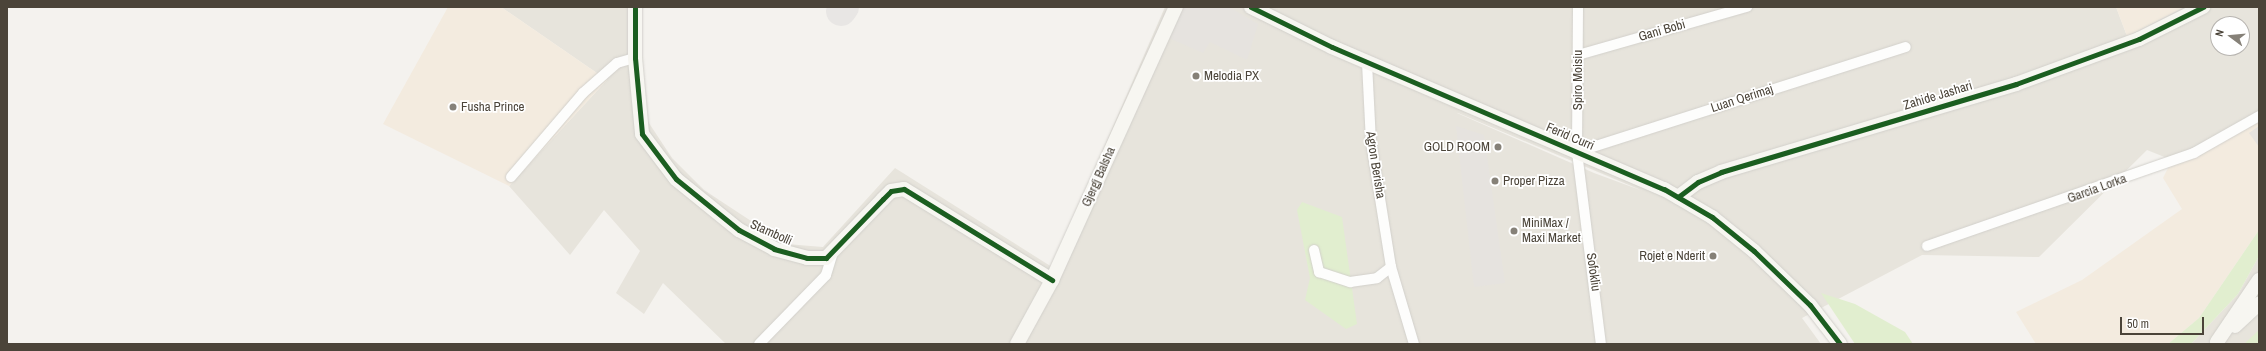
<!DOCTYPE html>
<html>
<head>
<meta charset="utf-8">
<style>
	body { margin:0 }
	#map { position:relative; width:2266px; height:351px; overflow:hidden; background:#f4f2ee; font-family:"Archivo Narrow",sans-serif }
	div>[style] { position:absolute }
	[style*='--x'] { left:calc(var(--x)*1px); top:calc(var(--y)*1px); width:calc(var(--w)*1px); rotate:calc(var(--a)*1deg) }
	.residential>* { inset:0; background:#e7e4dc }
	.commercial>* { inset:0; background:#f3ebdf }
	.green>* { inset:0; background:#e1eecf }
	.parking>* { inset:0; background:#e6e3df }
	.taxiway>* { height:30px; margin:-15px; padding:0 15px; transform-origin:15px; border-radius:15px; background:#e8e6e4 }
	.roads { filter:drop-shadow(0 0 1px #d2d0cb) drop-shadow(0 0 1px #d2d0cb) }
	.street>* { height:10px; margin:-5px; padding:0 5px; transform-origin:5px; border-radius:5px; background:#fdfdfc }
	.secondary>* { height:14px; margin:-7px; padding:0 7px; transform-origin:7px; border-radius:7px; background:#f7f6f1 }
	.cycleway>* { height:5px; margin:-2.5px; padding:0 2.5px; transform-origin:2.5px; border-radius:2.5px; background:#1b5e20 }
	.dots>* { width:11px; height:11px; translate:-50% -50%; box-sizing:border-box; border:2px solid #fff; border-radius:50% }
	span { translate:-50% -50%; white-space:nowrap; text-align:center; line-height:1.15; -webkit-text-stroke:3.5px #fff; paint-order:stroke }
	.street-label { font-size:13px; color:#4b4439 }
	.poi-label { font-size:13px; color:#4b4439 }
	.left { translate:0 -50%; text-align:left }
	.right { translate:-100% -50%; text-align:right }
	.frame { position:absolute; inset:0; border:8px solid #4b4439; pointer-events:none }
	.north { position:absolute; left:2210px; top:16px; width:40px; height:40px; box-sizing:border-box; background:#fff; border:1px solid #b7b4b0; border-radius:50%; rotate:286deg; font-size:11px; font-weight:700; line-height:16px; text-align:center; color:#4b4439 }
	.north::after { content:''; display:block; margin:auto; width:14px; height:18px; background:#868178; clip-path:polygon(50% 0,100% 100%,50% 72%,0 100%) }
	.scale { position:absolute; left:2120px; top:317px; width:84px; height:18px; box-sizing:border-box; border:2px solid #4b4439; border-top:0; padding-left:5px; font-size:12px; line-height:14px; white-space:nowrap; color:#4b4439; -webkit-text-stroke:3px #fff; paint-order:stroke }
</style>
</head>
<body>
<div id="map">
	<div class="residential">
		<div style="clip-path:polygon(evenodd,501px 7px,638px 7px,645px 117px,672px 158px,704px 190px,786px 244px,823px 247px,895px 168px,1052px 267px,1165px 7px,2116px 7px,2127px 36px,2184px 7px,2259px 7px,2259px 111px,2194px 153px,2172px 160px,2147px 150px,2039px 257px,1922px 255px,1802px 318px,1821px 344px,726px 344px,663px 283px,644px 314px,616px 293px,640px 251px,604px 210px,570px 255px,509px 186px,607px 80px,501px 7px,2218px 24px,2242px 24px,2242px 48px,2218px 48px,2218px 24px,501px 7px,1457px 113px,1458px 113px,1643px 191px,1594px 173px,1457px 113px)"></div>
		<div style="clip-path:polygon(2259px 256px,2259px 344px,2191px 344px,2238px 294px)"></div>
	</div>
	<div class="commercial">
		<div style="clip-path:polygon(448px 7px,501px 7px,607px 80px,509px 186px,383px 124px)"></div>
		<div style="clip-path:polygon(2116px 7px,2184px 7px,2127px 36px)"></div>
		<div style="clip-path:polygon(2259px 111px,2259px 230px,2199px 318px,2168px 344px,2036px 344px,2016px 312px,2082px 280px,2182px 209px,2163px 178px,2172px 160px,2194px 153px)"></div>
	</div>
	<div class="green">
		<div style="clip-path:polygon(1302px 202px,1342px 217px,1357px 324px,1346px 329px,1305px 300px,1310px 278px,1297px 210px)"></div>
		<div style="clip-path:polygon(2259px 230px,2259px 256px,2238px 294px,2191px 344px,2168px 344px,2199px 318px)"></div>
		<div style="clip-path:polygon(1821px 293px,1855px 304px,1905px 332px,1913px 344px,1855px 344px)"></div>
		<div style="clip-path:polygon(2259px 330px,2259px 344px,2244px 344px)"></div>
	</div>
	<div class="parking">
		<div style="clip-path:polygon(1181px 7px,1229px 7px,1258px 24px,1247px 60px,1210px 42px,1203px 53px,1169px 38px)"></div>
		<div style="clip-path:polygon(1456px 126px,1484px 135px,1505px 283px,1474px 287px)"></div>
		<div style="clip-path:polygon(2259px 126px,2259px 147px,2249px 133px)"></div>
	</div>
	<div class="taxiway">
		<div style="--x:841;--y:11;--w:5;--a:-53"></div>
	</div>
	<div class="roads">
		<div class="street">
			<div style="--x:1578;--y:7;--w:145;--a:90.4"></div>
			<div style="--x:1577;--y:152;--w:193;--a:82.9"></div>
			<div style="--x:1578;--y:55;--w:176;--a:-15.9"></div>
			<div style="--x:1577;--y:152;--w:345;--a:-17.7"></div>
			<div style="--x:511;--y:177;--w:111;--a:-49.4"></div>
			<div style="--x:583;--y:93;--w:45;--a:-41.4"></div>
			<div style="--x:617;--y:63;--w:19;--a:-16"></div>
			<div style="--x:1927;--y:246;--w:283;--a:-19.2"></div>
			<div style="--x:2194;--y:153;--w:75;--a:-29.6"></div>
			<div style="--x:1314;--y:250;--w:23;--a:77"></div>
			<div style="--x:1319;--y:272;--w:33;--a:18"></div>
			<div style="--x:1350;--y:282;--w:27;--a:-8"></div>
			<div style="--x:1377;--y:278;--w:18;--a:-38"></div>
			<div style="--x:1391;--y:267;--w:127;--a:-99.1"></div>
			<div style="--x:1371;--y:142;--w:79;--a:-92.9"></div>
			<div style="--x:1391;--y:267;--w:80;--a:73.4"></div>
			<div style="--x:759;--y:344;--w:96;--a:-45.8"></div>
			<div style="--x:826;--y:275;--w:21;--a:-73"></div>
		</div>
		<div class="secondary">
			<div style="--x:635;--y:7;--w:51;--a:90"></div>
			<div style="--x:635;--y:58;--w:76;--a:84.7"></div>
			<div style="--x:642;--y:134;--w:56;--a:52.9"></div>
			<div style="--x:676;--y:179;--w:81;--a:39"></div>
			<div style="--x:739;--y:230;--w:40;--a:28"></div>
			<div style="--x:774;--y:249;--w:34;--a:15"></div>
			<div style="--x:807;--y:258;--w:19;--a:0"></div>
			<div style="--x:826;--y:258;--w:82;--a:-46"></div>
			<div style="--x:883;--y:199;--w:11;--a:-45"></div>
			<div style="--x:891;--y:191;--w:13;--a:-9"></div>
			<div style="--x:904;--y:189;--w:174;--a:31.6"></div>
			<div style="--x:1251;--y:7;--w:90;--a:26.3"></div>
			<div style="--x:1332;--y:47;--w:361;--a:23.2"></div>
			<div style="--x:1664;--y:189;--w:56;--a:30.3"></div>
			<div style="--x:1712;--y:217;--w:54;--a:39"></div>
			<div style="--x:1754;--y:251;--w:78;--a:44"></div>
			<div style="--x:1810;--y:305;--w:49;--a:52.4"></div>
			<div style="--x:1678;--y:197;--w:25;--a:-37"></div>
			<div style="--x:1698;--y:182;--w:25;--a:-23"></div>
			<div style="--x:1721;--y:172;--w:308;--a:-16.6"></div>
			<div style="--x:2016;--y:84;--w:131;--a:-20.1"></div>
			<div style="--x:2139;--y:39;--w:72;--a:-26.6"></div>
			<div style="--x:2235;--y:326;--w:33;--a:-43"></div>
			<div style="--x:2217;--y:342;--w:75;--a:-55.9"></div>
			<div style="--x:1017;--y:344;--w:73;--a:-61.3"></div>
			<div style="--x:1052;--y:280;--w:300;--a:-65.6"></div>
		</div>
	</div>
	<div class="cycleway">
		<div style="--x:635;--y:7;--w:51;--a:90"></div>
		<div style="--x:635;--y:58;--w:76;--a:84.7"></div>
		<div style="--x:642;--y:134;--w:56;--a:52.9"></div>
		<div style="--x:676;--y:179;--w:81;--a:39"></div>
		<div style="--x:739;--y:230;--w:40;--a:28"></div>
		<div style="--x:774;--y:249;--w:34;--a:15"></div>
		<div style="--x:807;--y:258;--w:19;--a:0"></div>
		<div style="--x:826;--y:258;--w:82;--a:-46"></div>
		<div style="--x:883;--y:199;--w:11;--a:-45"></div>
		<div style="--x:891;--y:191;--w:13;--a:-9"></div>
		<div style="--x:904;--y:189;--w:174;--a:31.6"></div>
		<div style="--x:1251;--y:7;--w:90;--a:26.3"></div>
		<div style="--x:1332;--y:47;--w:361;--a:23.2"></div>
		<div style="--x:1664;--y:189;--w:56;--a:30.3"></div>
		<div style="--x:1712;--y:217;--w:54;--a:39"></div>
		<div style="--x:1754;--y:251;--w:78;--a:44"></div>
		<div style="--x:1810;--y:305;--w:49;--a:52.4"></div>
		<div style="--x:1678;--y:197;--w:25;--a:-37"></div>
		<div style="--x:1698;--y:182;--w:25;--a:-23"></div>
		<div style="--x:1721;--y:172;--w:308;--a:-16.6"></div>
		<div style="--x:2016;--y:84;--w:131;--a:-20.1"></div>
		<div style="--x:2139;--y:39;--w:72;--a:-26.6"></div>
	</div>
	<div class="dots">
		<div style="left:1196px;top:76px;background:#868178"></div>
		<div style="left:453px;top:107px;background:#868178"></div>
		<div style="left:1498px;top:147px;background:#868178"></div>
		<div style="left:1495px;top:181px;background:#868178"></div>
		<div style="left:1514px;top:231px;background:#868178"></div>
		<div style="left:1713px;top:256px;background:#868178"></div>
	</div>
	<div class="street-label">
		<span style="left:1662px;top:31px;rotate:-16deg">Gani Bobi</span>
		<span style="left:1578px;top:80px;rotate:-90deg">Spiro Moisiu</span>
		<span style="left:1938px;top:96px;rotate:-17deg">Zahide Jashari</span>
		<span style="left:1742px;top:99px;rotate:-18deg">Luan Qerimaj</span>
		<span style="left:1570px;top:137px;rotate:23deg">Ferid Curri</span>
		<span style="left:1375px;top:165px;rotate:81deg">Agron Berisha</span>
		<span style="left:1099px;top:177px;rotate:-66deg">Gjergj Balsha</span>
		<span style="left:2097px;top:189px;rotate:-20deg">Garcia Lorka</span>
		<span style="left:771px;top:233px;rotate:24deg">Stambolli</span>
		<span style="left:1593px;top:272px;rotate:82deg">Sofokliu</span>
	</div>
	<div class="poi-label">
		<span class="left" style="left:1204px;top:76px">Melodia PX</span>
		<span class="left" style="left:461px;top:107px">Fusha Prince</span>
		<span class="right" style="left:1490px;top:147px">GOLD ROOM</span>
		<span class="left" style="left:1503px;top:181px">Proper Pizza</span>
		<span class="left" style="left:1522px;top:231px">MiniMax /<br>Maxi Market</span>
		<span class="right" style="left:1705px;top:256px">Rojet e Nderit</span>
	</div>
	<div class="frame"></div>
	<div class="north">N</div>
	<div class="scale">50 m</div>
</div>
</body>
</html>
